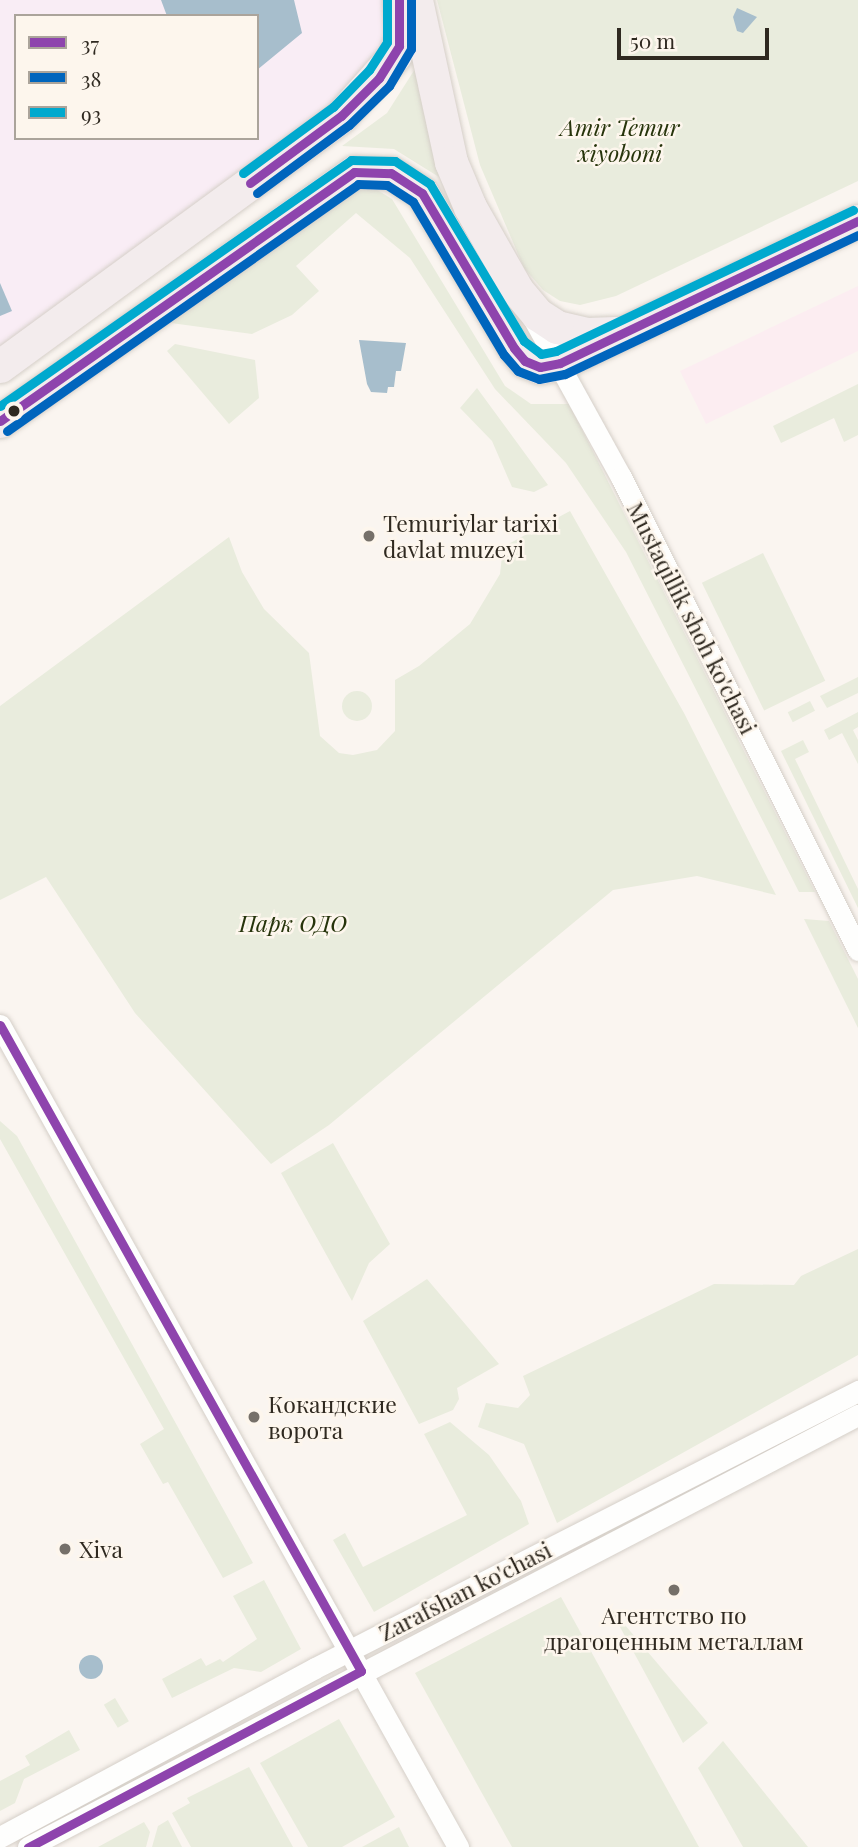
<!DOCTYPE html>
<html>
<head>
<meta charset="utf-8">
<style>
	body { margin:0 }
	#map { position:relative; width:858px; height:1847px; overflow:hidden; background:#faf5f0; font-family:"Playfair Display",serif }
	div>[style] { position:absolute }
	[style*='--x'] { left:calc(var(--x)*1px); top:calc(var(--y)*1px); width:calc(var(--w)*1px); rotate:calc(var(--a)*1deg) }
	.commercial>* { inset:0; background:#f9edf5 }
	.education>* { inset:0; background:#fcedf1 }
	.green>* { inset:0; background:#e9ecdd; transform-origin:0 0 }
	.round { border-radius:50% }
	.water>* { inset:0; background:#a7becc }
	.roads { filter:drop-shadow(0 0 2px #d5cfc8) drop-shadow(0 0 2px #d5cfc8) }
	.minor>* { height:21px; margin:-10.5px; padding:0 10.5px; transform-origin:10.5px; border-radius:10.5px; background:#fefefd }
	.primary>* { height:33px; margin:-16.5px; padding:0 16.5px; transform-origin:16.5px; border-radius:16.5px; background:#f3eced }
	.bus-1>* { height:9px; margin:-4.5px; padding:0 4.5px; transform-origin:4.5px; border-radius:4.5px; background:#8e44ad }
	.bus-2>* { height:9px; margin:-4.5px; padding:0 4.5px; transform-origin:4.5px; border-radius:4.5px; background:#0065bd }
	.bus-3>* { height:9px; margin:-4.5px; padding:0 4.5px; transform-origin:4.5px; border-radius:4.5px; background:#00a9ce }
	.dots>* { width:19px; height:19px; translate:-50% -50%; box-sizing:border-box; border:4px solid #fdf6ed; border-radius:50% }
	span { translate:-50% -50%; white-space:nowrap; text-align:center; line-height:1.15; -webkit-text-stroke:5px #fdf6ed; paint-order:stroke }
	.park-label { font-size:23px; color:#26340b; font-style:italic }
	.poi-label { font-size:23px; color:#2f2920 }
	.left { translate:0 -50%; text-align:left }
	.street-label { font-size:23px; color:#2f2920 }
	.legend { position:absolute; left:14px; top:14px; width:245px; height:126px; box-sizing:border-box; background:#fdf6ed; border:2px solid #aba49b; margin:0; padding:9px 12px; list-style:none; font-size:21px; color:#2f2920 }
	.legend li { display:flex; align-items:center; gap:14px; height:35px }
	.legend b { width:35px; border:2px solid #aba49b }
	.scale { position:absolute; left:617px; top:28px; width:152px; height:32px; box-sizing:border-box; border:4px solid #2f2920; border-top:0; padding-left:9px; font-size:21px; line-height:24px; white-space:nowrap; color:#2f2920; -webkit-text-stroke:5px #fdf6ed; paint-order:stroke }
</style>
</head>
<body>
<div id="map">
	<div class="commercial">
		<div style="clip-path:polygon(evenodd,0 0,399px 0,395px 55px,0 366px,0 0,16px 16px,257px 16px,257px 138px,16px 138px,16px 16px)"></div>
	</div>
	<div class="education">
		<div style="clip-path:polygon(858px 286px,858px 351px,706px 424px,680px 371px)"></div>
	</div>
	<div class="green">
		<div style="clip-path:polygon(437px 0,858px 0,858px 181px,616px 296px,580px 305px,560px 301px,543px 290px,524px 268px,480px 165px)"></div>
		<div style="clip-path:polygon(415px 69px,439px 177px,394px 149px,342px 146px,387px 113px)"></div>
		<div style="clip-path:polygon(353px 185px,374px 188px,392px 199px,505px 386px,531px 404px,569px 404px,815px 892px,799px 892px,626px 552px,566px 463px,495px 389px,410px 258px,356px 213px,296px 266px,319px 291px,292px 315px,252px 334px,171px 323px)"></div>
		<div style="clip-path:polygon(175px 344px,255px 360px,259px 398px,229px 424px,167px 351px)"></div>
		<div style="clip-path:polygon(858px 384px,858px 435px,844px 442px,834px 418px,781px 443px,773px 426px)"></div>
		<div style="clip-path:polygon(477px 388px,548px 485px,534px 492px,512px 487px,492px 441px,460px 408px)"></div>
		<div style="clip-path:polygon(570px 511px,684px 713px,776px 895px,697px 876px,613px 890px,329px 1125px,271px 1164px,135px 1013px,46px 877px,0 900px,0 706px,229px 537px,242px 572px,264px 609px,309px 653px,320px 736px,339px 753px,353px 755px,377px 750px,395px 731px,395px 680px,419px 666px,470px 624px,500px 574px,503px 547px)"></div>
		<div style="left:763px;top:553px;width:142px;height:68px;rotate:64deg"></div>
		<div style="clip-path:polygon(858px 677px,858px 693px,827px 708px,820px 696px)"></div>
		<div class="round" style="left:342px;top:691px;width:30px;height:30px"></div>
		<div style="left:810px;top:701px;width:11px;height:25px;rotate:63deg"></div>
		<div style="clip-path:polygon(858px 712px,858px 727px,853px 730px,858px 740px,858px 764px,842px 733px,829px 740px,824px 730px)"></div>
		<div style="clip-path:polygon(803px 740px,809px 752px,795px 759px,858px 889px,858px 908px,781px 751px)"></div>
		<div style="clip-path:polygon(804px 919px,829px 921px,858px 979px,858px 1028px)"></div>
		<div style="clip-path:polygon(0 1121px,17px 1136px,253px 1563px,223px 1578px,168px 1482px,163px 1484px,140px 1444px,164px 1429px,0 1139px)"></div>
		<div style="clip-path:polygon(333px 1143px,390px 1244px,369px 1263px,352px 1301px,281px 1173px)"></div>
		<div style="clip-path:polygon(858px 1249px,858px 1355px,557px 1523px,524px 1444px,478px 1427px,486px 1403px,518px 1408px,530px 1395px,523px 1376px,714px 1284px,794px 1285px,801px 1276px)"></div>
		<div style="clip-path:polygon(427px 1279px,499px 1364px,457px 1388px,459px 1399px,453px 1410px,419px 1424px,363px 1321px)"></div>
		<div style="clip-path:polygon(450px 1422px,489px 1455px,521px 1501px,529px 1524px,374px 1612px,333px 1540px,345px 1533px,363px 1567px,467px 1515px,424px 1434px)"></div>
		<div style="clip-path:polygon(264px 1580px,301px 1649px,261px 1672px,234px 1668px,172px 1698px,162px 1679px,201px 1658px,206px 1666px,220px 1659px,223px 1662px,257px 1639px,233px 1596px)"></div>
		<div style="clip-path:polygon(561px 1597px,699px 1847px,512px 1847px,415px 1673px)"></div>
		<div style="clip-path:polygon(608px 1605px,708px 1723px,683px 1743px)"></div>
		<div style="left:115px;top:1698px;width:27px;height:13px;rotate:59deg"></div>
		<div style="clip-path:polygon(339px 1719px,395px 1817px,342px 1847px,308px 1847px,260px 1763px)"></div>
		<div style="clip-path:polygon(69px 1730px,80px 1750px,24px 1779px,15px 1803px,0 1811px,0 1781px,30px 1765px,25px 1756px)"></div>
		<div style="clip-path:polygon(723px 1741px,808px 1847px,743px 1847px,698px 1768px)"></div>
		<div style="clip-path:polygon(249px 1767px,293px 1847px,191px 1847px,172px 1813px,190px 1803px,187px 1798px)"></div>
		<div style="clip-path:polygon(168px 1820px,182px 1847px,152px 1847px,158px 1826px)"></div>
		<div style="clip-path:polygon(144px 1822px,150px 1832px,146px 1847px,98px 1847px)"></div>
		<div style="clip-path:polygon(399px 1827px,409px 1847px,362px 1847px)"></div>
	</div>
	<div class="water">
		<div style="clip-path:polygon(161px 0,294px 0,302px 33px,257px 70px,257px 16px,167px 16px)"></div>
		<div style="clip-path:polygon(737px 8px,757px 17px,743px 33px,737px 31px,733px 17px)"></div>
		<div style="clip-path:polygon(0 283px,12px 311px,0 316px)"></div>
		<div style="clip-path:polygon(359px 340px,406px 343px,401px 371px,396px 371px,394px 387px,388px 387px,387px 393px,371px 392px,367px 384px)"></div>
		<div class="round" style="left:79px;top:1655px;width:24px;height:24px"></div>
	</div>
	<div class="roads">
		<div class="minor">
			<div style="--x:532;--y:316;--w:184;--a:61.1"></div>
			<div style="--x:621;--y:477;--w:529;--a:63.39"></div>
			<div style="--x:0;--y:1025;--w:941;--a:60.87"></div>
			<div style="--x:0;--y:1837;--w:357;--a:-28.2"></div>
			<div style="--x:315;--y:1668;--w:610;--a:-27.03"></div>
			<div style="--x:28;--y:1847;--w:936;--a:-27.5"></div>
		</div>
		<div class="primary">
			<div style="--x:416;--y:0;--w:166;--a:77.8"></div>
			<div style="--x:451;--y:162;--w:49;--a:67.1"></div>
			<div style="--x:470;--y:207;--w:95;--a:60.5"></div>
			<div style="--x:517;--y:290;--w:31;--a:50"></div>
			<div style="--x:537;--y:314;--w:24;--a:33"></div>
			<div style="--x:557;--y:327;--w:31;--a:13"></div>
			<div style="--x:587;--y:334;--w:28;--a:-2"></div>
			<div style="--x:0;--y:366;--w:423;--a:-36.2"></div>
			<div style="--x:341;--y:116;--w:81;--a:-48.5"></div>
			<div style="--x:395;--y:55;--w:20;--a:-72"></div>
			<div style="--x:401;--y:36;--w:36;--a:-93"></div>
			<div style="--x:0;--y:421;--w:433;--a:-35.1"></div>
			<div style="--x:354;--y:172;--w:37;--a:2"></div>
			<div style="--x:391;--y:173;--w:37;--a:33"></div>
			<div style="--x:422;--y:193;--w:180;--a:59.3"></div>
			<div style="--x:514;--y:348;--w:17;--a:50"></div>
			<div style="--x:525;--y:361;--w:16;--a:22"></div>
			<div style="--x:540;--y:367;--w:20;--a:-11"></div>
			<div style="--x:560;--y:363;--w:330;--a:-25.5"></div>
		</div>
	</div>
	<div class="bus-1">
		<div style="--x:250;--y:183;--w:113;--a:-36.4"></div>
		<div style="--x:341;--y:116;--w:54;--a:-45"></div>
		<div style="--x:379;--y:78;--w:38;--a:-58"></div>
		<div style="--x:399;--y:46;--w:46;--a:-90"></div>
		<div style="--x:0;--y:421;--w:433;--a:-35.1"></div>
		<div style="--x:354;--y:172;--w:37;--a:2"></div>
		<div style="--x:391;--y:173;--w:37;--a:33"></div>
		<div style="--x:422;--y:193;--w:180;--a:59.3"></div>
		<div style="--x:514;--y:348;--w:17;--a:50"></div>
		<div style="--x:525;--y:361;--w:16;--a:22"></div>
		<div style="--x:540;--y:367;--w:20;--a:-11"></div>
		<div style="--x:560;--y:363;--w:330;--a:-25.5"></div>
		<div style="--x:0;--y:1025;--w:740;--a:60.8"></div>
		<div style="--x:361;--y:1671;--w:377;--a:152.1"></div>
	</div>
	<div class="bus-2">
		<div style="--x:257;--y:193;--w:114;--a:-36.5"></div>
		<div style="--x:349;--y:125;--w:56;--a:-44.3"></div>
		<div style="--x:389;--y:86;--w:43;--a:-59.3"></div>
		<div style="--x:411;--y:49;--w:49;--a:-90"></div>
		<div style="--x:7;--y:431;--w:429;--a:-35.1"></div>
		<div style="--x:358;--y:184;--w:29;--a:2"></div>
		<div style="--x:387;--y:185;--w:31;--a:33"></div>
		<div style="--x:413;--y:202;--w:178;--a:59.3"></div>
		<div style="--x:504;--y:355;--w:21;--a:49"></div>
		<div style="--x:518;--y:371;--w:22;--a:21"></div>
		<div style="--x:539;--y:379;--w:26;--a:-11"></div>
		<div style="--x:565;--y:374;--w:324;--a:-25.4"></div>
	</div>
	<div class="bus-3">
		<div style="--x:243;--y:173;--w:112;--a:-36.3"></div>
		<div style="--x:333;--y:107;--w:52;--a:-45.8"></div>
		<div style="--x:369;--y:70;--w:33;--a:-57"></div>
		<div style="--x:387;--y:42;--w:42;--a:-90"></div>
		<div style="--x:0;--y:406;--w:429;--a:-35"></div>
		<div style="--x:351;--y:160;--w:44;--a:1.3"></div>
		<div style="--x:395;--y:161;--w:42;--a:33.3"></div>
		<div style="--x:430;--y:184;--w:183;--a:59.1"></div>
		<div style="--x:524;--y:341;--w:21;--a:37"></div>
		<div style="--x:541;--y:354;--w:15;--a:-11"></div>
		<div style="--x:556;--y:351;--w:329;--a:-25.4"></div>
	</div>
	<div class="dots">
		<div style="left:14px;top:411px;background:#2f2920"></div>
		<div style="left:369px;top:536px;background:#767069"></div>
		<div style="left:254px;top:1417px;background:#767069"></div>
		<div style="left:65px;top:1549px;background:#767069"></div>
		<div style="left:674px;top:1590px;background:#767069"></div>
	</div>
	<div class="park-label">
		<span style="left:620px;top:140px">Amir Temur<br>xiyoboni</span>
		<span style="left:293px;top:923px">Парк ОДО</span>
	</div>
	<div class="poi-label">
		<span class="left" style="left:383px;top:536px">Temuriylar tarixi<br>davlat muzeyi</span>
		<span class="left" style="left:268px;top:1417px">Кокандские<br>ворота</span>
		<span class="left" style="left:79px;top:1549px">Xiva</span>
		<span style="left:674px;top:1628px">Агентство по<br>драгоценным металлам</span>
	</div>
	<div class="street-label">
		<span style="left:692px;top:618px;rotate:63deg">Mustaqillik shoh ko'chasi</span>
		<span style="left:465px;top:1591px;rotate:-27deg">Zarafshan ko'chasi</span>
	</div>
	<ul class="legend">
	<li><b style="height:9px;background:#8e44ad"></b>37</li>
	<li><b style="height:9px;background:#0065bd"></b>38</li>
	<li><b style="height:9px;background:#00a9ce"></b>93</li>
	</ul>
	<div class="scale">50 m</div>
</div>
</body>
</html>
